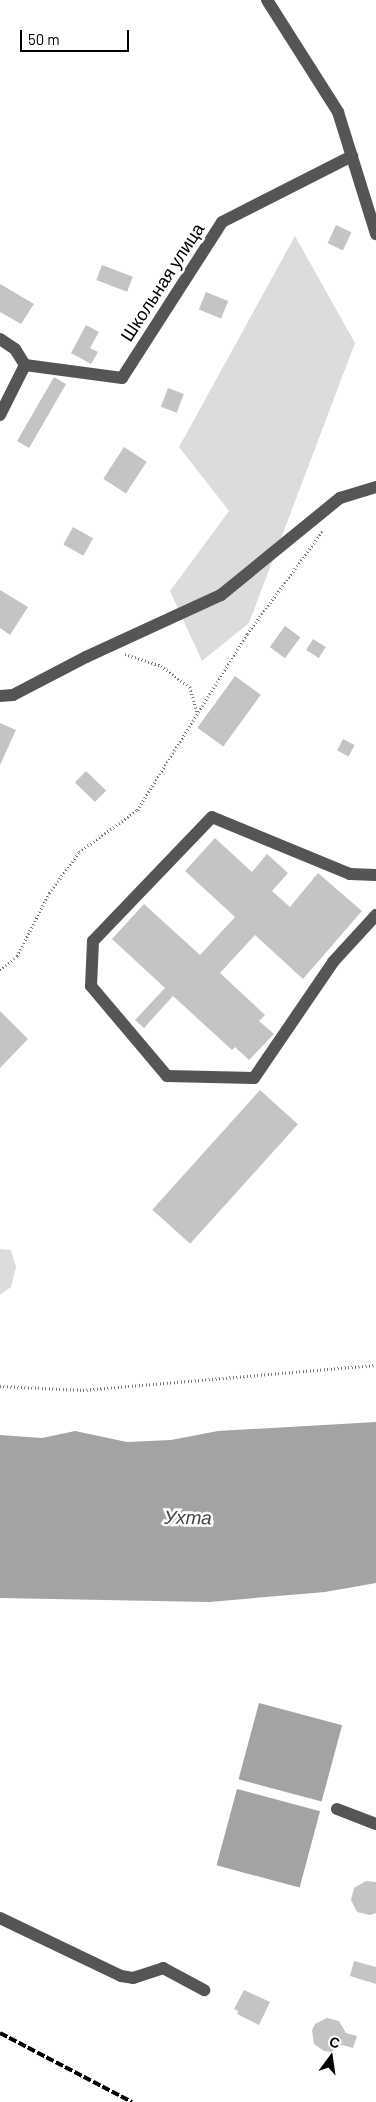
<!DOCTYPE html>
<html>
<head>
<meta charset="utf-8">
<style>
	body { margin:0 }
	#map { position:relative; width:376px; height:2102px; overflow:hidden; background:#fff; font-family:Barlow,sans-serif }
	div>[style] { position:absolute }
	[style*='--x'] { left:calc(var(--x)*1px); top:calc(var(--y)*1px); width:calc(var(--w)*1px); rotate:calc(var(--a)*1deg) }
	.green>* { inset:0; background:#dcdcdc }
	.water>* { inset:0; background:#a3a3a3; transform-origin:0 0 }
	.building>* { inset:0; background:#c4c4c4; transform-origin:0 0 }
	.path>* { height:2.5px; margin-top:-1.25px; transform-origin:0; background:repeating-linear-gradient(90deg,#777 0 1px,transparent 0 3.5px) }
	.minor>* { height:12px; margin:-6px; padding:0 6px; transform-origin:6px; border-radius:6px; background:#555 }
	.rail>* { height:4px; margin-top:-2px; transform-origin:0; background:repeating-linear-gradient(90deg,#000 0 8px,transparent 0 10.5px) }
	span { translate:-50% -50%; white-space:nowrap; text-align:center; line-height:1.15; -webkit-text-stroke:5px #fff; paint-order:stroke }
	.street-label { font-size:18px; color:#000 }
	.water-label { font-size:19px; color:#444; font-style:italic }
	.north { position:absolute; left:306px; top:2032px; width:50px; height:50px; -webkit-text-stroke:4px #fff; paint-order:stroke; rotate:14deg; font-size:14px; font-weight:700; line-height:20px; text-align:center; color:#000 }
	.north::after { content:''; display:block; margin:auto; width:18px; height:22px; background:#000; clip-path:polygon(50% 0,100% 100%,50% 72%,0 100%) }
	.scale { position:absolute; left:20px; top:30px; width:109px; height:22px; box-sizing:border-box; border:2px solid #000; border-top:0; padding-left:6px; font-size:15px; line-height:18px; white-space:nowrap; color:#000; -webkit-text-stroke:4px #fff; paint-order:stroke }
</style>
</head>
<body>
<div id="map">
	<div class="green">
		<div style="clip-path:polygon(295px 236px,355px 343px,249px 623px,202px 661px,170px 591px,229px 511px,179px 447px)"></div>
		<div style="clip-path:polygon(0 1249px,11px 1250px,16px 1267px,11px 1287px,0 1295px)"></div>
	</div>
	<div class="water">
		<div style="clip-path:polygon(376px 1422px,376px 1583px,325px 1592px,209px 1602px,0 1598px,0 1435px,42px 1438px,75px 1431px,127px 1442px,171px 1440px,218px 1431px)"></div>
		<div style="left:259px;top:1703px;width:86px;height:79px;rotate:15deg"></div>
		<div style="left:237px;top:1789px;width:86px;height:79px;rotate:15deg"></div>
	</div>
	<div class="building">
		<div style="left:336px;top:225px;width:17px;height:20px;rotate:25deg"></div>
		<div style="left:102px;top:265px;width:33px;height:16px;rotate:21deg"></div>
		<div style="clip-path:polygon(0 284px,34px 304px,21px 324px,0 312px)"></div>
		<div style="left:206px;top:292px;width:24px;height:19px;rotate:22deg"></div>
		<div style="clip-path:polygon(86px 325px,99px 332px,90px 348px,98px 352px,91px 364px,71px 353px)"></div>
		<div style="left:54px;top:377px;width:14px;height:74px;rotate:30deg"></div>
		<div style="left:168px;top:388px;width:17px;height:20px;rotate:21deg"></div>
		<div style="left:124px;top:447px;width:27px;height:38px;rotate:33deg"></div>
		<div style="left:73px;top:527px;width:23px;height:20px;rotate:29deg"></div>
		<div style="clip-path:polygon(0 590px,28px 607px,10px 635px,0 628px)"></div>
		<div style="left:285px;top:626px;width:19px;height:26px;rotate:36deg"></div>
		<div style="left:313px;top:639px;width:15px;height:13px;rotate:32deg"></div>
		<div style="left:235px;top:676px;width:32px;height:64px;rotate:36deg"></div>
		<div style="clip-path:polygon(0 723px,16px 730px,0 765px)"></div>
		<div style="left:343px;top:739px;width:13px;height:13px;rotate:27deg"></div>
		<div style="left:86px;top:771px;width:28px;height:16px;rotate:44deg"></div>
		<div style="clip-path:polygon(215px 838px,252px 872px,267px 854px,288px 873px,272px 891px,290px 907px,318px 873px,362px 911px,303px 979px,255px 935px,220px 973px,265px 1015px,259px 1021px,274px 1034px,249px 1060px,235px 1047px,232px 1050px,173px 996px,144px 1028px,135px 1020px,165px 988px,112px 939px,144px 904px,200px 955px,235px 917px,185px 871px)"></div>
		<div style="clip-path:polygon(0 1011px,28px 1039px,0 1068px)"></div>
		<div style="left:260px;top:1090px;width:51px;height:161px;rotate:42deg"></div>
		<div style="clip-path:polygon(366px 1881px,376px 1882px,376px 1913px,370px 1915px,357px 1912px,351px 1900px,354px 1888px)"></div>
		<div style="clip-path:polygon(354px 1961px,376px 1967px,376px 1984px,350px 1976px)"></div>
		<div style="clip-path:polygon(244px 1990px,270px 2002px,259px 2025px,237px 2014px,238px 2011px,234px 2009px)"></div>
		<div style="clip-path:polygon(327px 2018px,339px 2021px,346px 2033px,357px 2036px,353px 2048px,342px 2045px,331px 2052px,324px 2051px,314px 2044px,312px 2030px,315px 2024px)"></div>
	</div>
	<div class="path">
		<div style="--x:125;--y:654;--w:38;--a:18"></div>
		<div style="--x:161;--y:666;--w:36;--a:36"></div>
		<div style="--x:190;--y:687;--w:26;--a:74"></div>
		<div style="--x:0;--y:970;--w:22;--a:-39"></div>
		<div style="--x:17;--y:956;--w:71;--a:-63.1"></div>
		<div style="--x:49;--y:893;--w:51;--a:-53.8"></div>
		<div style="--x:79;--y:852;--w:72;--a:-35.9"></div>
		<div style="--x:137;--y:810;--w:208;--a:-58"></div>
		<div style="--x:247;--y:634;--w:129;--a:-53.8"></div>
		<div style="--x:0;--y:1386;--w:83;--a:2.8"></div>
		<div style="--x:83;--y:1390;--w:294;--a:-4.9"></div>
	</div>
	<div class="minor">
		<div style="--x:267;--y:0;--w:133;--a:57.6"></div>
		<div style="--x:338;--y:112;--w:128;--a:72.7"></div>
		<div style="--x:0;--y:339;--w:18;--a:34"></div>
		<div style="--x:15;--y:349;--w:19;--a:58"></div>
		<div style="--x:25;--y:365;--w:56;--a:116.6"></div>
		<div style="--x:25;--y:365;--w:98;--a:7.6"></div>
		<div style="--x:122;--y:378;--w:185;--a:-57.3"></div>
		<div style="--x:222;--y:222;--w:146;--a:-26.9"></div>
		<div style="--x:0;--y:696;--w:13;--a:-4"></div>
		<div style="--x:13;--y:695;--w:82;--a:-27.5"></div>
		<div style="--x:86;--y:657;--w:149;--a:-24.7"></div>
		<div style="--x:221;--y:595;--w:154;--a:-39.2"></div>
		<div style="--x:340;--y:498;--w:38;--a:-17"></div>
		<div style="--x:376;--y:875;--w:26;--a:-178"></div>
		<div style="--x:350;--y:874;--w:149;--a:-157.6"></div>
		<div style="--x:212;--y:817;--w:172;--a:133.8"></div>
		<div style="--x:93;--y:941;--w:45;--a:92.5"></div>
		<div style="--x:91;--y:986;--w:118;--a:49.8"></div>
		<div style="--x:167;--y:1076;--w:87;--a:1.3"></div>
		<div style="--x:254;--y:1078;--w:140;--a:-55.7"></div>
		<div style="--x:333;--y:962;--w:64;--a:-47.5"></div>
		<div style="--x:337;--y:1809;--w:42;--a:21"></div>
		<div style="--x:0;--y:1918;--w:134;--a:25.6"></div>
		<div style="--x:121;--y:1976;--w:12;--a:9"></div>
		<div style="--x:133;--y:1978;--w:32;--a:-18"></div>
		<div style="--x:163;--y:1968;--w:47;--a:28.2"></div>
	</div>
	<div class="rail">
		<div style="--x:0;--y:2033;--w:149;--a:27.6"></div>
	</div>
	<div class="street-label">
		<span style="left:162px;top:282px;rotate:-57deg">Школьная улица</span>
	</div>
	<div class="water-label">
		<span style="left:188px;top:1517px;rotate:1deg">Ухта</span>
	</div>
	<div class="north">С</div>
	<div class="scale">50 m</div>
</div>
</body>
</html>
